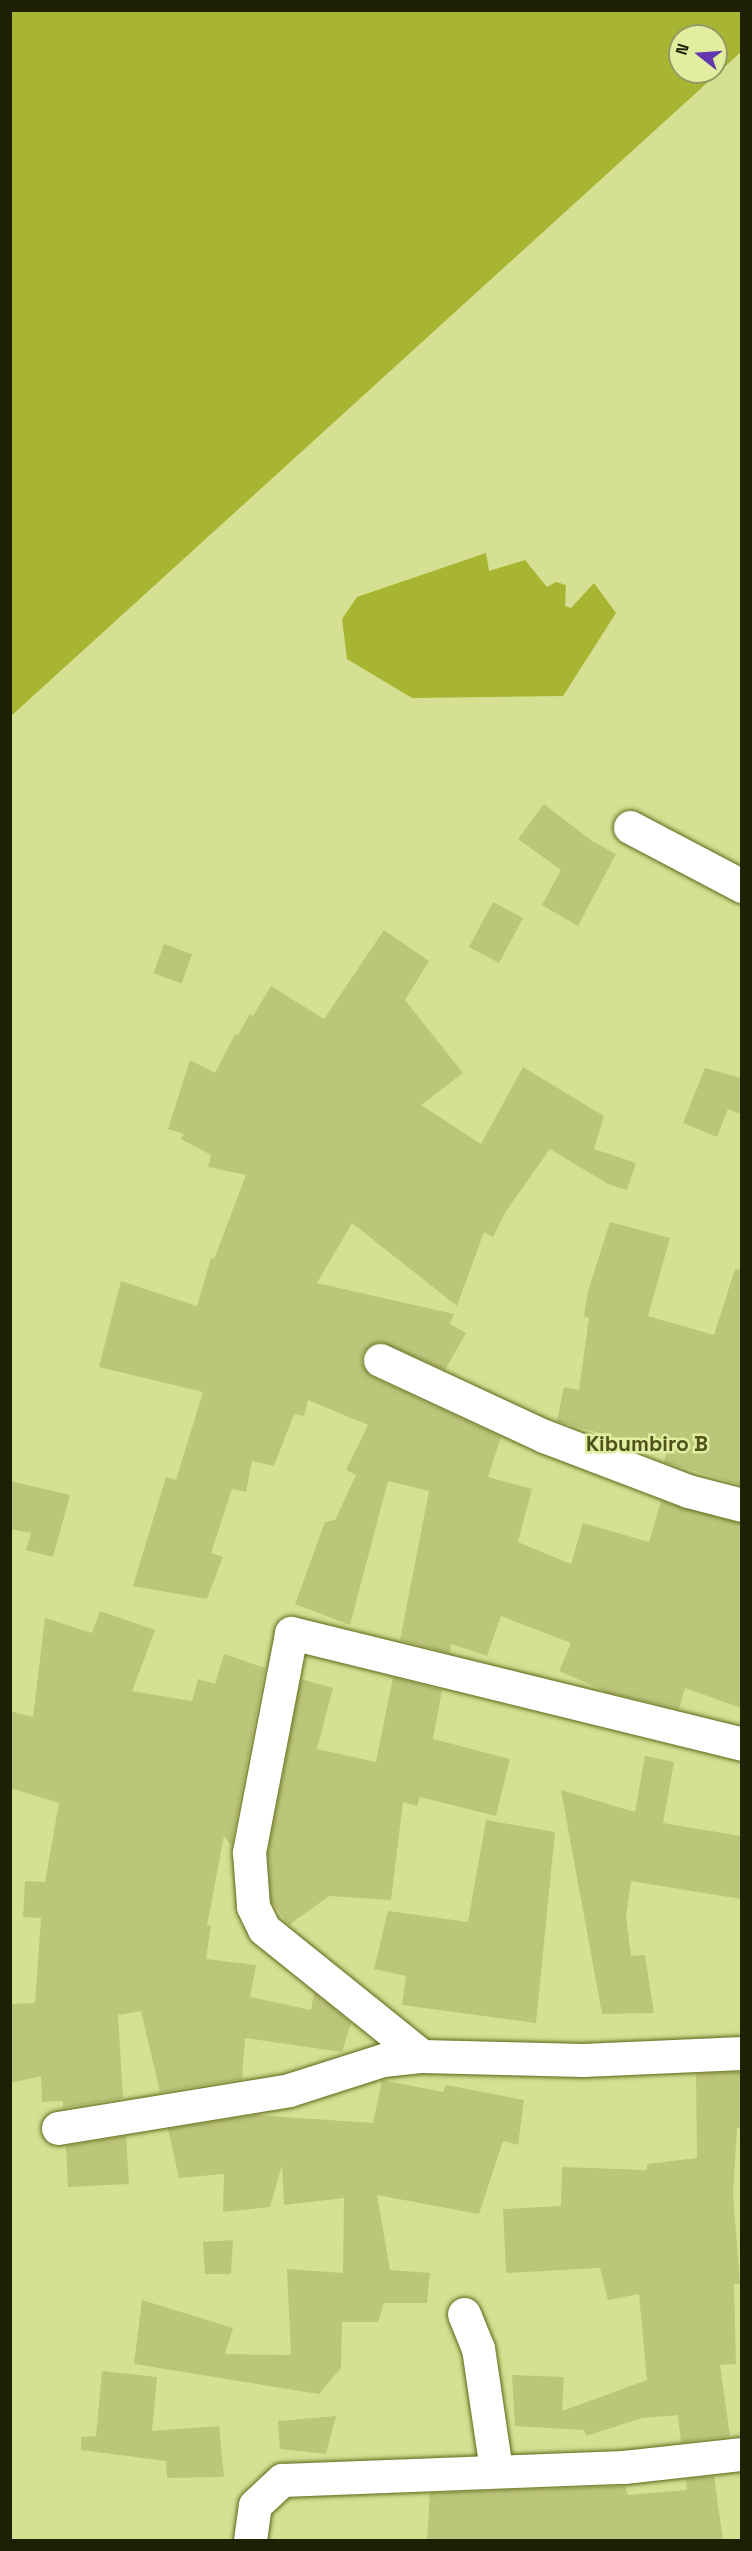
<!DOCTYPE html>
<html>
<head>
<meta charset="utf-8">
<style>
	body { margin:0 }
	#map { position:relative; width:752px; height:2551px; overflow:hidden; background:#d5e093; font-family:"Space Grotesk",sans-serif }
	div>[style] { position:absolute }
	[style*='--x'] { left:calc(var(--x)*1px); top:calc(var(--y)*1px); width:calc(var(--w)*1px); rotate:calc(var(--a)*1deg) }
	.green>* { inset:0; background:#a8b533 }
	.building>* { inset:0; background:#bcc67b; transform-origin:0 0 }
	.roads { filter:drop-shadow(0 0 2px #5f6719) drop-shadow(0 0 2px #5f6719) }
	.minor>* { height:33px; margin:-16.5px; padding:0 16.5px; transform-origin:16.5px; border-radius:16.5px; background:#fff }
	span { translate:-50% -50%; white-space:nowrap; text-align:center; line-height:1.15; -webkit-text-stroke:5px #e2eda0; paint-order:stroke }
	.quarter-label { font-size:21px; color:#4e541b; font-weight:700 }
	.frame { position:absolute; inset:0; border:12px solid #1d2002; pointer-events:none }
	.north { position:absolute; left:668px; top:24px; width:60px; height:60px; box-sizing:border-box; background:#e2eda0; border:2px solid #939b61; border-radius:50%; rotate:287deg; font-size:16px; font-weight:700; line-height:24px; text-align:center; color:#1d2002 }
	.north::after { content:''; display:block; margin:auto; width:21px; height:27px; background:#6338af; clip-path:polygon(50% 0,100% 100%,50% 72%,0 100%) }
</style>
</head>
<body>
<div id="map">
	<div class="green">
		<div style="clip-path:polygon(evenodd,11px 10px,741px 11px,741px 52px,11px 716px,11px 10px,680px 36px,716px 36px,716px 72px,680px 72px,680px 36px)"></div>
		<div style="clip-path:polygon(486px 553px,489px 571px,525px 560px,547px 587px,556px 582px,566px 585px,565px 606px,571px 608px,594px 583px,616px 613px,563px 696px,412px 698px,347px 659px,342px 619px,357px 597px)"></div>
	</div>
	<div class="building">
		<div style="clip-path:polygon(544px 804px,592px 841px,616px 854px,578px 926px,542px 905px,561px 870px,518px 839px)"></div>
		<div style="left:493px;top:902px;width:34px;height:51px;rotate:28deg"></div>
		<div style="clip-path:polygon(384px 930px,429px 961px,405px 1000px,463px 1073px,421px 1105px,481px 1144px,523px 1067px,604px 1116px,594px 1149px,636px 1163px,627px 1190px,608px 1184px,550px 1149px,506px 1211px,493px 1237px,484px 1232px,457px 1306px,352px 1223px,317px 1283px,454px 1314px,450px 1324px,466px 1333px,445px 1370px,379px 1341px,363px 1352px,361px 1362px,372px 1377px,501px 1437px,488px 1477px,532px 1489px,518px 1542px,571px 1564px,583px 1523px,649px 1542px,661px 1501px,741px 1523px,741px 1708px,685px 1688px,679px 1709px,607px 1692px,559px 1671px,571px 1643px,501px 1616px,487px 1656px,451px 1644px,450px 1653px,400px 1640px,429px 1491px,388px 1481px,350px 1625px,295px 1604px,325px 1522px,335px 1520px,356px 1475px,346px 1470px,368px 1425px,308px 1400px,304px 1416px,294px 1414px,274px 1466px,252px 1461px,246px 1492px,232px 1489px,211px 1553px,223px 1557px,207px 1599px,133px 1586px,166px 1477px,176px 1480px,203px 1392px,99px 1367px,121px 1281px,197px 1306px,211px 1258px,214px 1259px,246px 1175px,208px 1167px,211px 1155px,181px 1139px,184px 1134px,168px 1129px,190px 1060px,215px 1073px,235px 1034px,238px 1035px,250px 1014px,253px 1016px,271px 986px,324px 1019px)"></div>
		<div style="left:164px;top:944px;width:30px;height:31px;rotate:20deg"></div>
		<div style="clip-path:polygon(705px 1068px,741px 1078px,741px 1114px,728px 1109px,717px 1137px,683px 1123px)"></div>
		<div style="clip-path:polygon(610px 1222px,670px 1238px,648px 1316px,714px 1335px,735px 1269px,741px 1270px,741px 1485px,664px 1462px,667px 1452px,557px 1421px,564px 1387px,579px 1390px,589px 1318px,584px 1316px,588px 1291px)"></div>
		<div style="clip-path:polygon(10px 1481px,70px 1495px,53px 1557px,26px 1550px,31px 1533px,10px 1529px)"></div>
		<div style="clip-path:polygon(100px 1611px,155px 1630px,132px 1691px,192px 1701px,198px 1679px,215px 1684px,224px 1654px,265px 1668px,231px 1846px,224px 1836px,207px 1926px,211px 1926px,206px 1959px,256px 1965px,250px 1997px,311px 2010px,314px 1993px,351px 2023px,342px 2052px,245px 2038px,242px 2079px,160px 2092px,141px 2011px,118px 2015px,123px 2098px,63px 2108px,63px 2101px,42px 2102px,41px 2076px,10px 2083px,10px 2004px,35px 2003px,41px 1918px,23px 1917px,25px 1881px,45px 1882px,59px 1803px,10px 1788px,10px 1711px,33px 1717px,45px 1618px,92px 1633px)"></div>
		<div style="clip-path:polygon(393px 1677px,442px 1690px,433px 1739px,510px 1759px,496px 1816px,420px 1797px,417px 1806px,403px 1802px,391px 1900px,329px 1896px,289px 1925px,271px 1901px,268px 1853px,301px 1679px,333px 1688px,317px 1749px,376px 1762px)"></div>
		<div style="clip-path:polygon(645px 1756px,674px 1762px,663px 1823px,741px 1836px,741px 1899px,631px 1881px,626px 1916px,631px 1956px,645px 1955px,654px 2013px,602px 2014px,561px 1790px,635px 1812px)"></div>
		<div style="clip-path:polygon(486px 1820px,555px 1832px,536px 2023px,402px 2005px,406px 1976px,374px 1969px,388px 1911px,468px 1922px)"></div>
		<div style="clip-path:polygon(741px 2072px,741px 2128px,737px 2128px,733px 2194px,740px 2284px,734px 2284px,736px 2364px,720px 2365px,730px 2436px,681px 2442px,678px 2415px,642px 2418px,586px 2436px,584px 2430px,515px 2426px,512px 2375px,564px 2377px,562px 2411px,647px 2380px,639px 2294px,608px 2300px,600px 2268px,506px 2273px,503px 2209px,561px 2206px,562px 2167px,647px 2170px,647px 2164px,697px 2158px,696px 2074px)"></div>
		<div style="clip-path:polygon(382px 2080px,443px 2092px,446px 2085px,524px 2100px,518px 2145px,503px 2141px,479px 2214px,377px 2195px,390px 2270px,430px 2273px,427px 2303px,384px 2303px,378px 2322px,342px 2322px,341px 2368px,319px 2394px,134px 2364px,142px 2300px,233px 2328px,225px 2354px,291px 2355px,287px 2269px,343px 2273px,344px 2198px,284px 2205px,282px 2165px,270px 2207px,223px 2212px,224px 2174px,179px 2178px,168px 2129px,255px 2115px,373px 2123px)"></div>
		<div style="clip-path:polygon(126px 2136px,129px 2184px,68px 2187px,66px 2146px)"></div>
		<div style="clip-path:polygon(233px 2240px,231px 2274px,205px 2274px,203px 2242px)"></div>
		<div style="clip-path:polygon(102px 2371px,157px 2377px,152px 2431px,219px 2426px,224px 2477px,167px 2478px,166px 2461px,81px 2450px,81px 2437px,96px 2436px)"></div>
		<div style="clip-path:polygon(336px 2416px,326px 2454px,280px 2449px,278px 2421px)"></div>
		<div style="clip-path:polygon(714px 2476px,723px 2541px,427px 2541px,430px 2493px,625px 2486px,628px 2495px,687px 2490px,686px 2479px)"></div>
	</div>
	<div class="roads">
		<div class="minor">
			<div style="--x:630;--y:827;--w:127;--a:27.8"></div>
			<div style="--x:380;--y:1360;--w:181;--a:24.9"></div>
			<div style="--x:544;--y:1436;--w:154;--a:20.9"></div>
			<div style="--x:688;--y:1491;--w:56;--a:14.5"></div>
			<div style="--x:422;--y:2056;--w:203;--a:-141.2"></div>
			<div style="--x:264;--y:1929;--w:25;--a:-116"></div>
			<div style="--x:253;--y:1906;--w:54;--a:-94.2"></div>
			<div style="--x:249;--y:1852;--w:223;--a:-79.1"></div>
			<div style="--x:291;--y:1633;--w:464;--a:13.8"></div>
			<div style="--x:58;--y:2128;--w:234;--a:-9.3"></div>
			<div style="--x:289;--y:2090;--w:99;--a:-17.7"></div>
			<div style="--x:383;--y:2060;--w:39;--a:-6"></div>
			<div style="--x:422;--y:2056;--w:161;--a:1.4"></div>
			<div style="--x:583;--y:2060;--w:159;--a:-2.5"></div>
			<div style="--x:464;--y:2314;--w:37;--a:68"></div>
			<div style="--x:478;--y:2348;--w:123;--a:81.6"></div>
			<div style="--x:250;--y:2540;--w:35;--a:-82"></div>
			<div style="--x:255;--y:2505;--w:37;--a:-43"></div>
			<div style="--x:282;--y:2480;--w:342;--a:-2.2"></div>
			<div style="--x:624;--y:2467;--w:119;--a:-6.3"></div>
		</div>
	</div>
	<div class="quarter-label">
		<span style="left:647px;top:1444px">Kibumbiro B</span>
	</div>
	<div class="frame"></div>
	<div class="north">N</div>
</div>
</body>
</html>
